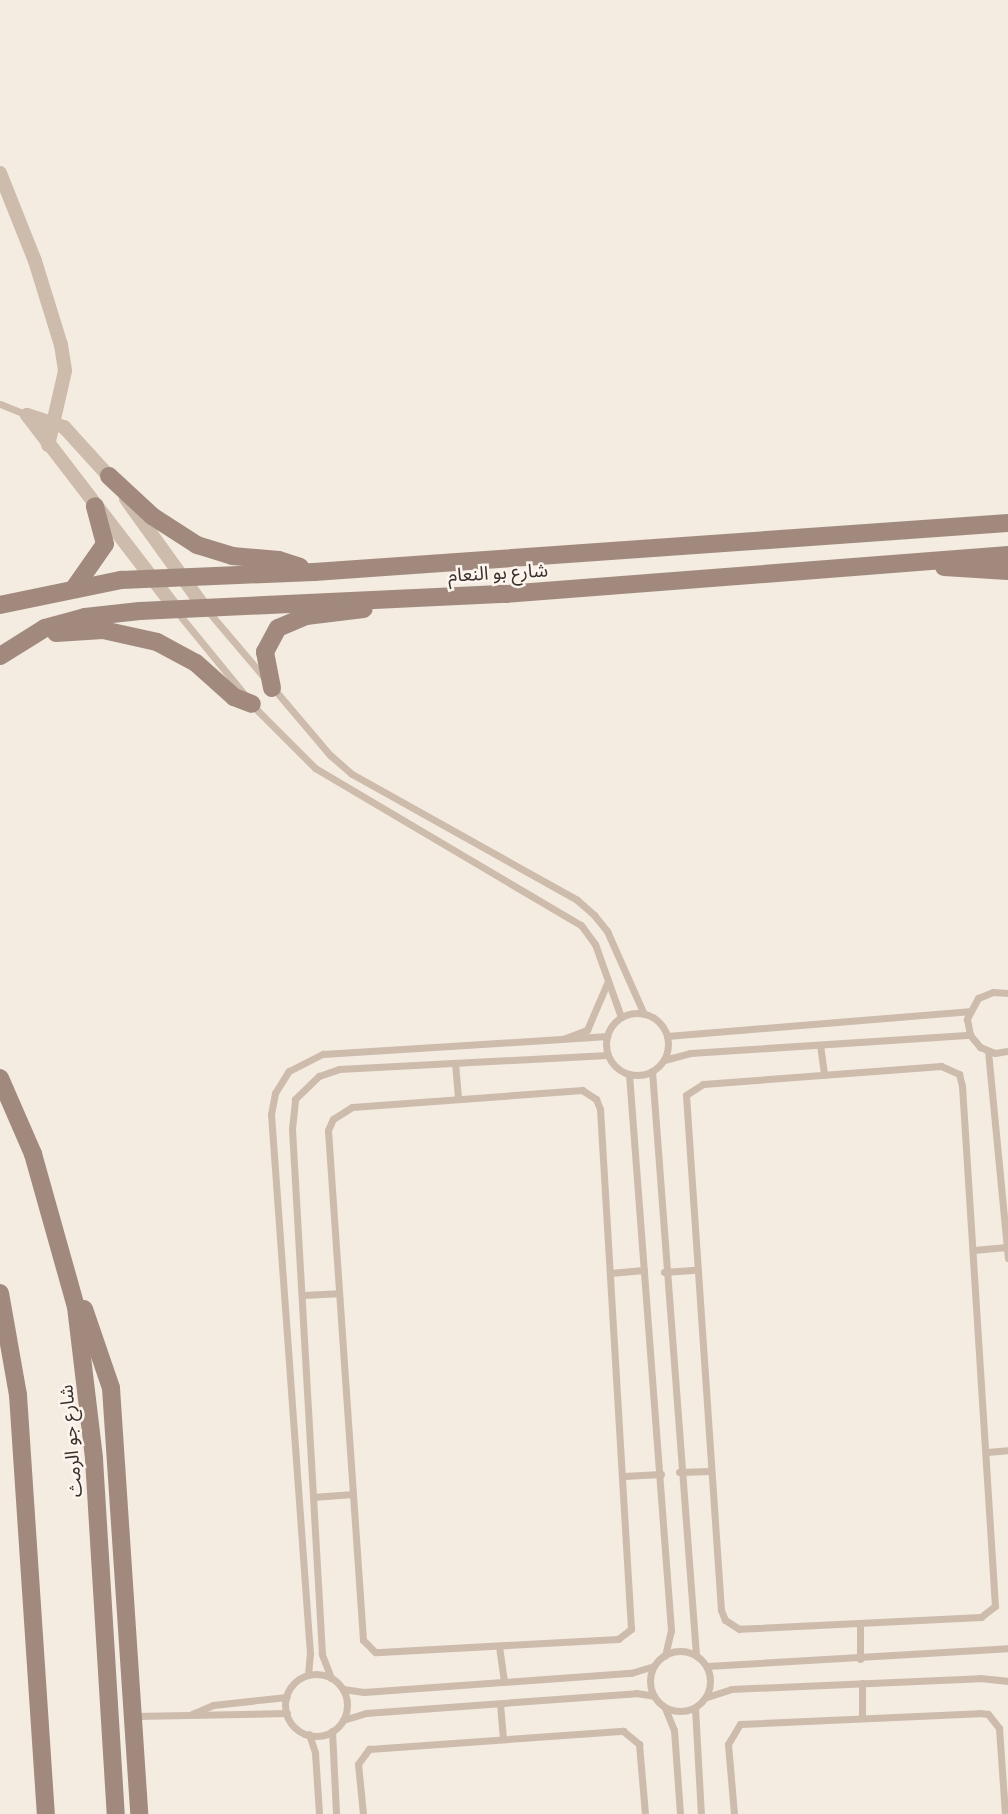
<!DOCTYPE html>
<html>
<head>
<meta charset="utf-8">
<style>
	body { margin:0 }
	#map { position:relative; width:1008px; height:1814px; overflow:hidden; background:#f4ebe1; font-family:"Archivo Narrow","Noto Sans Arabic",sans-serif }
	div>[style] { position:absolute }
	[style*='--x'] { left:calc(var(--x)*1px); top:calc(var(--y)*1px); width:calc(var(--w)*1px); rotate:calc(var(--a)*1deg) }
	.lane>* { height:7px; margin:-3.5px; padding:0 3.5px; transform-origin:3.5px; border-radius:3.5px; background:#cdbbac }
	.lane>.ring { margin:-3.5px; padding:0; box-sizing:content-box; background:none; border:7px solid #cdbbac; border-radius:50% }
	.street>* { height:14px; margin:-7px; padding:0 7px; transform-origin:7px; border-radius:7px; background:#cdbbac }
	.secondary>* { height:18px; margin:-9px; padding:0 9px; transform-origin:9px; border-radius:9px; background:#a18a7d }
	span { translate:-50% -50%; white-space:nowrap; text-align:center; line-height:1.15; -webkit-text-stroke:5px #fbf5ee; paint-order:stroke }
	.street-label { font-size:19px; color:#3b302b }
</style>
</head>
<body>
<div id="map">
	<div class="lane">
		<div style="--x:0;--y:404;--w:29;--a:22"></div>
		<div style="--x:207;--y:610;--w:190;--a:49.7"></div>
		<div style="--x:330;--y:755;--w:29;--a:41"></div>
		<div style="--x:352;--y:774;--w:258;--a:29.2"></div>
		<div style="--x:577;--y:900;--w:23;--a:41"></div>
		<div style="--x:594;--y:915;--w:21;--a:51"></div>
		<div style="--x:607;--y:931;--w:91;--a:66"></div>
		<div style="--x:177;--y:612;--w:128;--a:50.7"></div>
		<div style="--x:258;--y:711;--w:81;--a:45"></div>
		<div style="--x:315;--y:768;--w:309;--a:30.6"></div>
		<div style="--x:581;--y:925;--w:24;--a:54"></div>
		<div style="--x:595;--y:944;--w:77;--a:70.4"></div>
		<div style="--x:1008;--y:993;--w:15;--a:-176"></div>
		<div style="--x:993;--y:992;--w:16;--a:158"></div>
		<div style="--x:978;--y:998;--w:24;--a:118"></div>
		<div style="--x:967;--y:1019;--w:16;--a:79"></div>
		<div style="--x:970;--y:1035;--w:16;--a:50"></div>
		<div style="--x:980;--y:1047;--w:16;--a:22"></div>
		<div style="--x:995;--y:1053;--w:13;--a:-9"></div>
		<div class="ring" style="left:606px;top:1013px;width:55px;height:55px"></div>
		<div style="--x:667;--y:1036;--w:303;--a:-4.7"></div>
		<div style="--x:563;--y:1039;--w:26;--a:-21"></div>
		<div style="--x:587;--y:1030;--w:53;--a:-66.8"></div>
		<div style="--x:820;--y:1045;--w:30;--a:82"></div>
		<div style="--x:988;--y:1051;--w:208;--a:84.5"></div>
		<div style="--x:664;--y:1060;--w:27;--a:-15"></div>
		<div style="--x:690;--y:1053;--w:281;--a:-3.7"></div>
		<div style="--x:455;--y:1063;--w:36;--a:85"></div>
		<div style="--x:941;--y:1066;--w:20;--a:24"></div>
		<div style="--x:959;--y:1074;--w:12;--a:76"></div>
		<div style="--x:962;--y:1086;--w:521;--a:86.37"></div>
		<div style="--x:995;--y:1606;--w:18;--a:142"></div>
		<div style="--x:981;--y:1617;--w:242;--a:177.2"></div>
		<div style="--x:739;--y:1629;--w:17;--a:-147"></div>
		<div style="--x:725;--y:1620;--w:11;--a:-112"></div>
		<div style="--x:721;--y:1610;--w:516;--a:-93.89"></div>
		<div style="--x:686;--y:1095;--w:20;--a:-33"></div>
		<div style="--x:703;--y:1084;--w:239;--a:-4.3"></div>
		<div style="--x:652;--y:1071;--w:586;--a:85.69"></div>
		<div style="--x:629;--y:1074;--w:558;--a:85.68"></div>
		<div style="--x:671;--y:1630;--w:26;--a:103"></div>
		<div style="--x:582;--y:1090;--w:17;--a:33"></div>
		<div style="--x:596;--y:1099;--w:11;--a:68"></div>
		<div style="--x:600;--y:1109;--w:521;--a:86.59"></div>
		<div style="--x:631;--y:1629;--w:16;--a:142"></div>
		<div style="--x:618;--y:1639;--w:243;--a:176.9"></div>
		<div style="--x:375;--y:1652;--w:17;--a:-135"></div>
		<div style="--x:363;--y:1640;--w:511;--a:-93.93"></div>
		<div style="--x:328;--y:1130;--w:12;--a:-66"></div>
		<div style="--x:333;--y:1119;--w:22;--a:-32"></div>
		<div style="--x:352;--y:1107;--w:231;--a:-4.2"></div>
		<div style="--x:973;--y:1250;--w:34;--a:-5"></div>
		<div style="--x:664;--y:1272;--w:32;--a:-4"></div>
		<div style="--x:610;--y:1273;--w:34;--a:-5"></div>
		<div style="--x:303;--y:1295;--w:35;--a:-3"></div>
		<div style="--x:987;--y:1452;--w:21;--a:-5"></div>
		<div style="--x:679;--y:1472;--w:32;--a:-2"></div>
		<div style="--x:624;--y:1476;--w:37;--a:-3"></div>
		<div style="--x:313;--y:1497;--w:40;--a:-4.3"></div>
		<div style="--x:860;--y:1623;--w:36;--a:90"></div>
		<div style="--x:499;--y:1646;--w:36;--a:82"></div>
		<div class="ring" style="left:650px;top:1651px;width:53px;height:53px"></div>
		<div style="--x:707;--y:1666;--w:302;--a:-3.4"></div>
		<div class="ring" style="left:285px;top:1674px;width:55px;height:55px"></div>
		<div style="--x:308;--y:1675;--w:21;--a:-85"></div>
		<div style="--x:310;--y:1654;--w:541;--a:-94.13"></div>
		<div style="--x:271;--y:1114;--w:21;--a:-79"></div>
		<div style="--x:275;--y:1093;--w:26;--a:-58"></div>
		<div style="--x:289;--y:1071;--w:38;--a:-27"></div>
		<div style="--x:323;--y:1054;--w:285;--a:-3.6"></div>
		<div style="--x:331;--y:1678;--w:26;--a:-111"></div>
		<div style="--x:322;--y:1654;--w:526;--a:-93.27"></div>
		<div style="--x:292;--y:1129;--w:30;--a:-84"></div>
		<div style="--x:295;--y:1099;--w:33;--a:-44"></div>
		<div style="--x:319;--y:1076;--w:21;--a:-19"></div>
		<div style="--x:339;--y:1069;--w:269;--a:-3"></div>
		<div style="--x:862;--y:1683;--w:34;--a:90"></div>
		<div style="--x:343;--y:1689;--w:21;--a:8"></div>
		<div style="--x:364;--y:1692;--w:268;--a:-4.1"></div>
		<div style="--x:631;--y:1673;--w:24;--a:-17"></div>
		<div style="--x:707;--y:1697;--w:25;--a:-18"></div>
		<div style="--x:731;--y:1689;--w:249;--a:-2.5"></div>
		<div style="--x:980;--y:1678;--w:28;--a:6"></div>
		<div style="--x:500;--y:1704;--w:34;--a:85"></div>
		<div style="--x:665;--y:1708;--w:24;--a:68"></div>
		<div style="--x:674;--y:1730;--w:84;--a:85.9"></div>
		<div style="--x:695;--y:1708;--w:106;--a:86.8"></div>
		<div style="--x:192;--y:1714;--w:23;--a:-23"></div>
		<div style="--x:213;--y:1705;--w:74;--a:-6.2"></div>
		<div style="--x:134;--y:1716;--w:153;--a:-1.1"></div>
		<div style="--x:343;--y:1720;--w:24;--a:-17"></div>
		<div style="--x:366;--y:1713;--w:271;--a:-4.2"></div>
		<div style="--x:636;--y:1693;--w:18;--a:9"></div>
		<div style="--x:332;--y:1731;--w:83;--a:87.2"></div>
		<div style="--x:309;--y:1734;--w:20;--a:72"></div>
		<div style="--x:315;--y:1753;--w:61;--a:86.2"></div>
		<div style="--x:363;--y:1814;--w:50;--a:-95.7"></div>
		<div style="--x:358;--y:1764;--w:19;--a:-54"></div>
		<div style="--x:369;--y:1749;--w:255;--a:-4.1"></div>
		<div style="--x:623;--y:1731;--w:21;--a:39"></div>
		<div style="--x:639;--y:1744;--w:70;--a:85.1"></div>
		<div style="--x:734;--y:1814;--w:70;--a:-94.9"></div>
		<div style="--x:728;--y:1744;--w:23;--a:-59"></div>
		<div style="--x:740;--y:1724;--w:239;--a:-2.6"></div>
		<div style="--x:979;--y:1713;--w:9;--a:6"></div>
		<div style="--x:988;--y:1714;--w:18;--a:52"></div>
		<div style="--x:999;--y:1728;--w:86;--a:86"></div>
	</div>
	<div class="street">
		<div style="--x:0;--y:173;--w:95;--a:68.3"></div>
		<div style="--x:35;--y:261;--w:88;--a:72.8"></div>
		<div style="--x:61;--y:345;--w:26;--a:81"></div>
		<div style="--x:65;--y:371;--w:76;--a:102.9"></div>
		<div style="--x:27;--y:415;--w:39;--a:18"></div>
		<div style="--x:64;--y:427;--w:74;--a:47.7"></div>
		<div style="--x:27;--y:415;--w:243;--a:52.5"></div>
		<div style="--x:126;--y:499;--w:133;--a:54.2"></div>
	</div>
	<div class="secondary">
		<div style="--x:109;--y:476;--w:59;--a:42.9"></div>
		<div style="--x:152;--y:516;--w:54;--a:32.8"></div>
		<div style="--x:197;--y:545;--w:37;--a:17"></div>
		<div style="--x:232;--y:556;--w:47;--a:4.9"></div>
		<div style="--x:279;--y:560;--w:22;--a:18"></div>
		<div style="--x:944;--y:567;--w:64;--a:3.6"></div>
		<div style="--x:75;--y:587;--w:52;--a:-55.1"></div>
		<div style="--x:105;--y:544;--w:39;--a:-105"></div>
		<div style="--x:0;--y:605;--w:124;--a:-11.7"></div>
		<div style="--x:121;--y:580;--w:193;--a:-2.4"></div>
		<div style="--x:314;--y:572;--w:696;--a:-4.04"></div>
		<div style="--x:56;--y:633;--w:47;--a:-3.7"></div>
		<div style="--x:103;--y:630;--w:55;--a:12.5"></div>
		<div style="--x:157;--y:642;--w:44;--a:28.3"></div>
		<div style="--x:196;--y:663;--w:51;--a:41.8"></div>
		<div style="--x:234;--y:697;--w:19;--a:21"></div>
		<div style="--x:0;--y:656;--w:53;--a:-31.9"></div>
		<div style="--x:45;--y:628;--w:41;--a:-15.4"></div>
		<div style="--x:85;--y:617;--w:55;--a:-6.2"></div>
		<div style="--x:140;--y:611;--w:366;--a:-2.7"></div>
		<div style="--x:506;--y:594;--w:504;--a:-4.44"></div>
		<div style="--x:272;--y:688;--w:37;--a:-101"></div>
		<div style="--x:265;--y:652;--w:27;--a:-62"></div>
		<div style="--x:278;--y:628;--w:30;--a:-23"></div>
		<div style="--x:306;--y:616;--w:58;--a:-6.9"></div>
		<div style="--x:0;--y:1078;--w:83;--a:66.5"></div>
		<div style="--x:33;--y:1154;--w:159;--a:74.3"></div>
		<div style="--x:76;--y:1307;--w:153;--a:83.2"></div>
		<div style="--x:94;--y:1459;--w:356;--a:86.5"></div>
		<div style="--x:0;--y:1293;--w:104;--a:80"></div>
		<div style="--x:18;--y:1395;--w:420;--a:86.2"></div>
		<div style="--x:84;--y:1309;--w:83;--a:71.1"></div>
		<div style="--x:111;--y:1388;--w:427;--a:86.2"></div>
	</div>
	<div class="street-label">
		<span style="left:498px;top:573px;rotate:-3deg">شارع بو النعام</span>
		<span style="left:71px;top:1441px;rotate:-95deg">شارع جو الرمث</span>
	</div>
</div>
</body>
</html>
